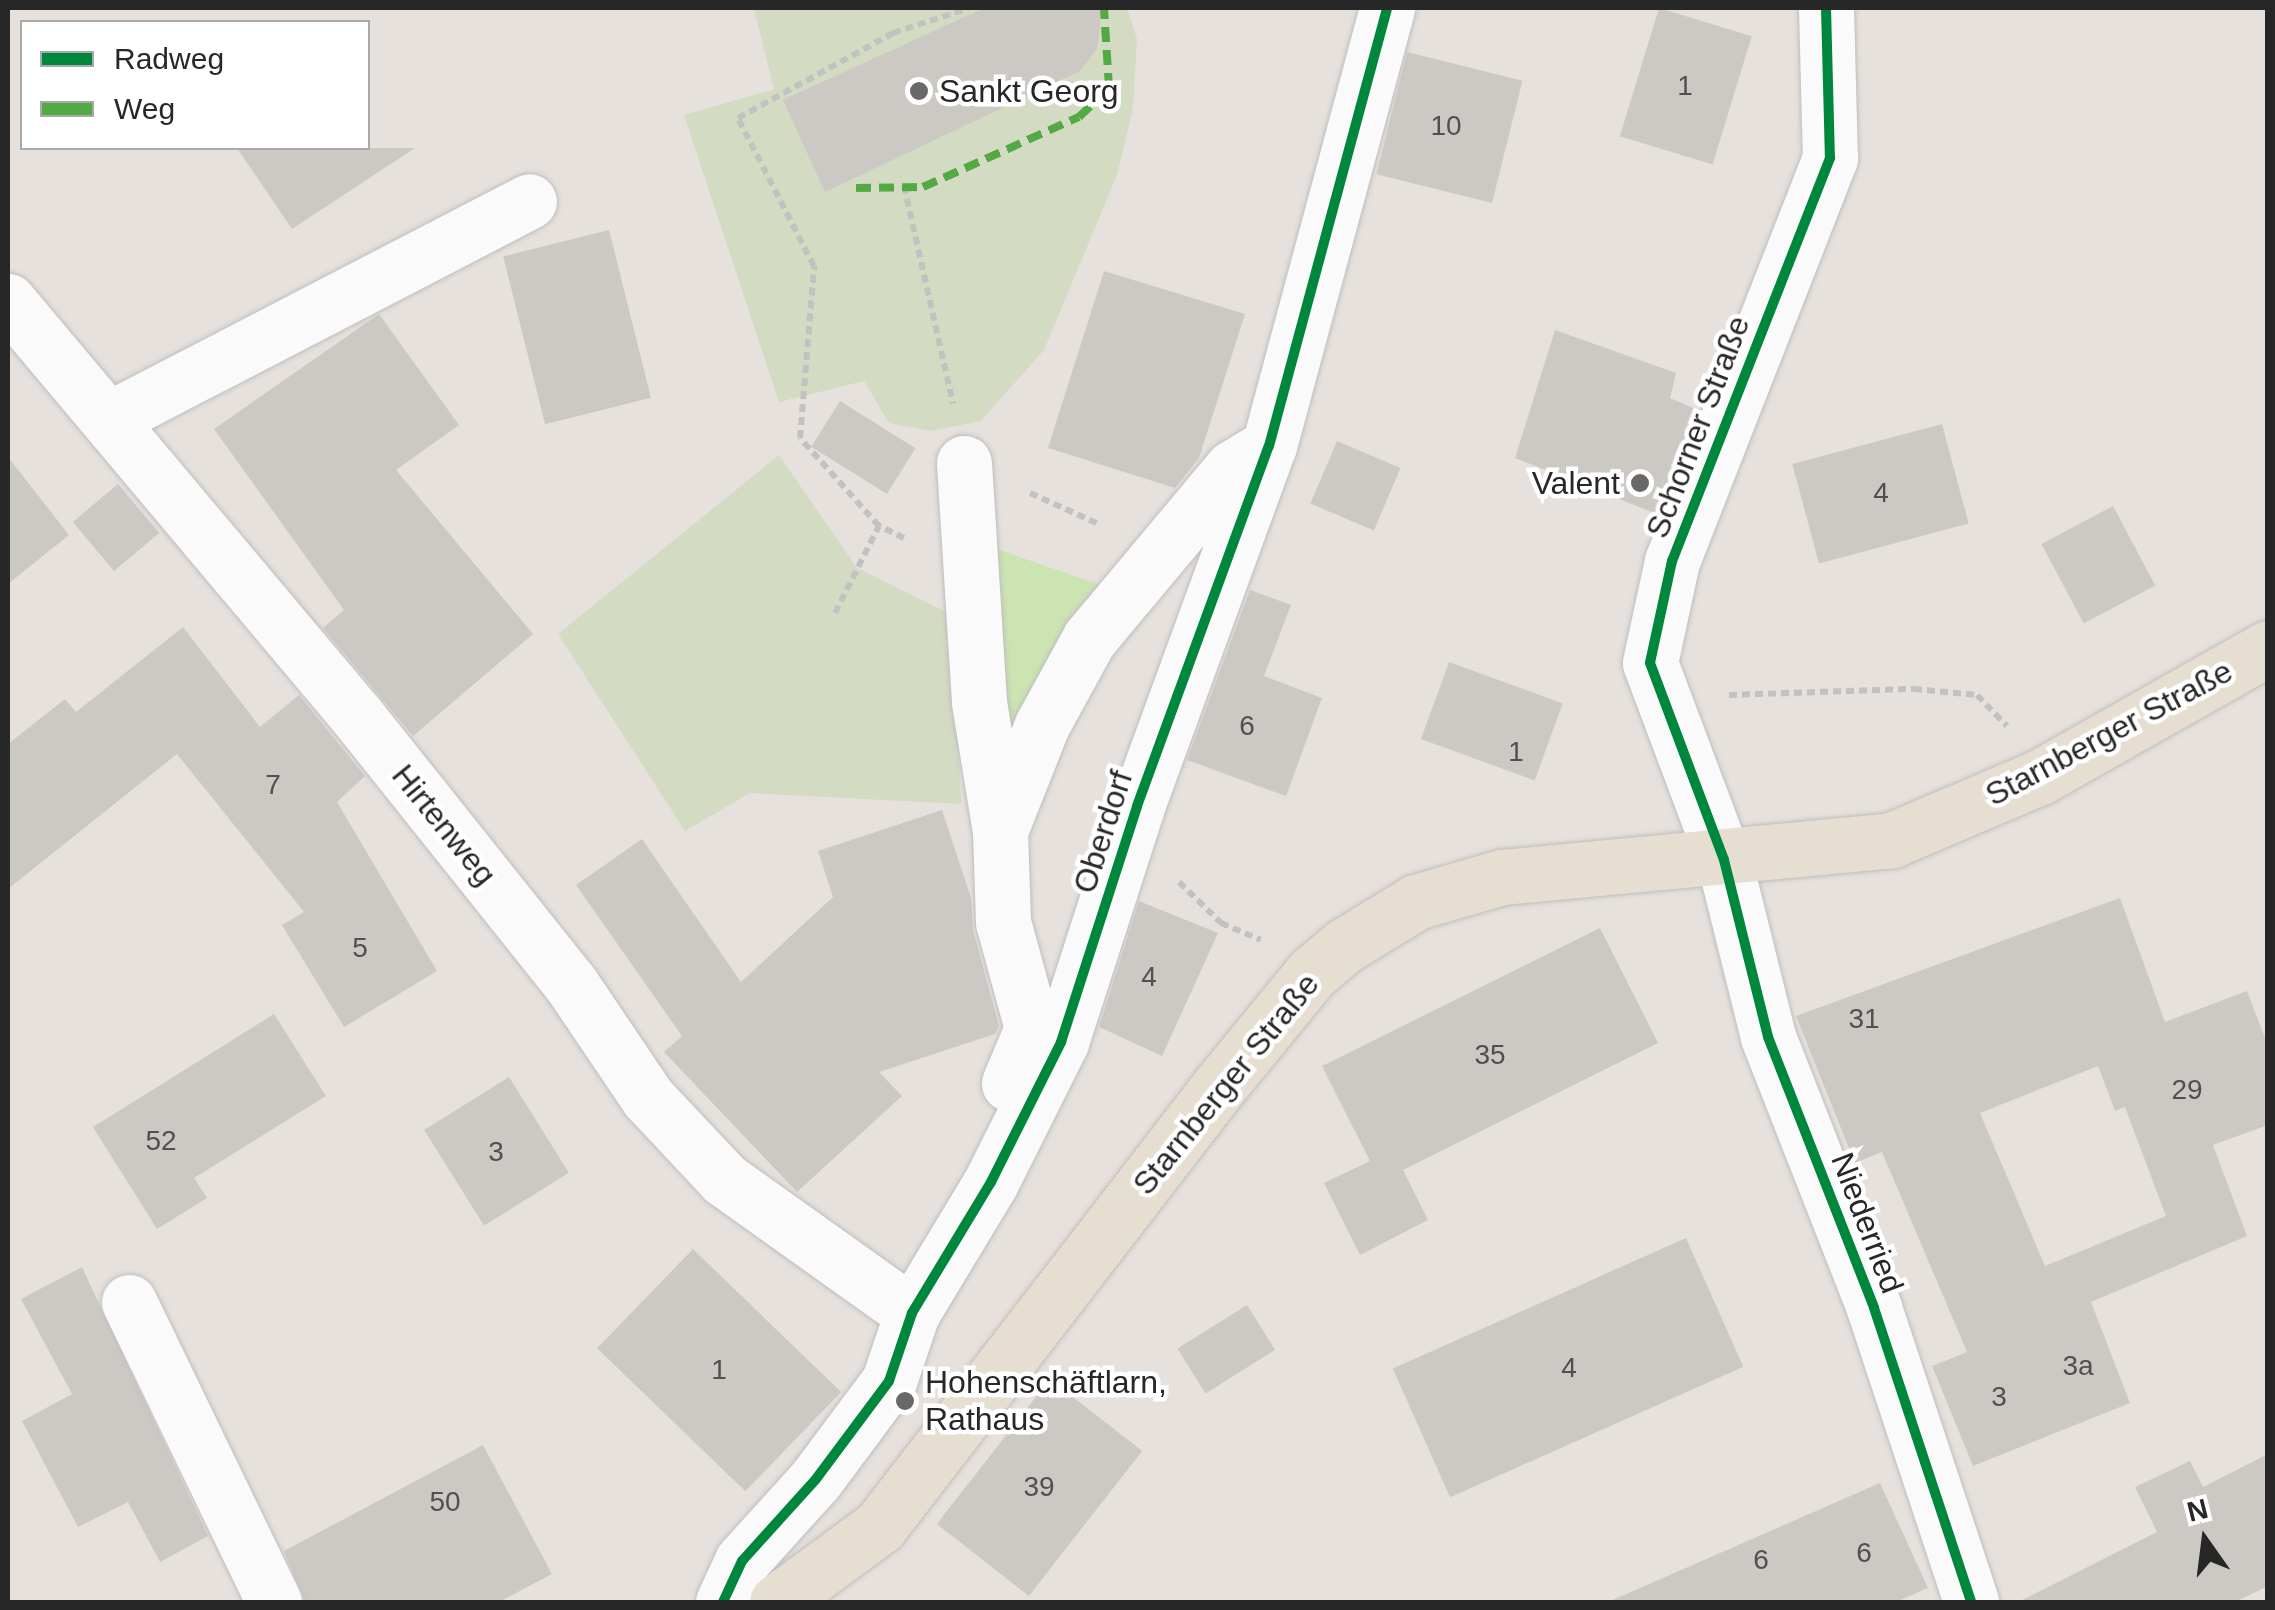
<!DOCTYPE html>
<html>
<head>
<meta charset="utf-8">
<style>
	body { margin:0 }
	#map { position:relative; width:2275px; height:1610px; overflow:hidden; background:#e6e1dc; font-family:Helvetica,sans-serif }
	div>[style] { position:absolute }
	[style*='--x'] { left:calc(var(--x)*1px); top:calc(var(--y)*1px); width:calc(var(--w)*1px); rotate:calc(var(--a)*1deg) }
	.green>* { inset:0; background:#cce3b2 }
	.cemetery>* { inset:0; background:#d4dbc3 }
	.building>* { inset:0; background:#ccc9c5; transform-origin:0 0 }
	.path>* { height:6px; margin-top:-3px; transform-origin:0; background:repeating-linear-gradient(90deg,#c2c2c1 0 8px,transparent 0 13px) }
	.roads { filter:drop-shadow(0 0 2px #bfbebe) drop-shadow(0 0 2px #bfbebe) }
	.minor>* { height:55px; margin:-27.5px; padding:0 27.5px; transform-origin:27.5px; border-radius:27.5px; background:#fbfafa }
	.major>* { height:55px; margin:-27.5px; padding:0 27.5px; transform-origin:27.5px; border-radius:27.5px; background:#e6ded1 }
	.quiet>* { height:8px; margin-top:-4px; transform-origin:0; background:repeating-linear-gradient(90deg,#53aa44 0 15px,transparent 0 23px) }
	.cycleway>* { height:10px; margin:-5px; padding:0 5px; transform-origin:5px; border-radius:5px; background:#00873e }
	.dots>* { width:28px; height:28px; translate:-50% -50%; box-sizing:border-box; border:5px solid #fff; border-radius:50% }
	span { translate:-50% -50%; white-space:nowrap; text-align:center; line-height:1.15; -webkit-text-stroke:9px #fff; paint-order:stroke }
	.number-label { font-size:28px; color:#51504f }
	.number-label span { -webkit-text-stroke-width:0 }
	.poi-label { font-size:32px; color:#272727 }
	.left { translate:0 -50%; text-align:left }
	.right { translate:-100% -50%; text-align:right }
	.street-label { font-size:32px; color:#272727 }
	.frame { position:absolute; inset:0; border:10px solid #272727; pointer-events:none }
	.legend { position:absolute; left:20px; top:20px; width:350px; height:130px; box-sizing:border-box; background:#fff; border:2px solid #a9a9a9; margin:0; padding:12px 18px; list-style:none; font-size:30px; color:#272727 }
	.legend li { display:flex; align-items:center; gap:20px; height:50px }
	.legend b { width:50px; border:2px solid #a9a9a9 }
	.north { position:absolute; left:2155px; top:1490px; width:100px; height:100px; -webkit-text-stroke:8px #fff; paint-order:stroke; rotate:346deg; font-size:28px; font-weight:700; line-height:40px; text-align:center; color:#272727 }
	.north::after { content:''; display:block; margin:auto; width:35px; height:45px; background:#272727; clip-path:polygon(50% 0,100% 100%,50% 72%,0 100%) }
</style>
</head>
<body>
<div id="map">
	<div class="green">
		<div style="clip-path:polygon(994px 548px,1112px 589px,1010px 771px,1008px 713px)"></div>
	</div>
	<div class="cemetery">
		<div style="clip-path:polygon(754px 8px,1127px 8px,1137px 39px,1133px 108px,1117px 175px,1044px 350px,981px 421px,931px 431px,889px 423px,864px 381px,779px 402px,684px 115px,774px 89px)"></div>
		<div style="clip-path:polygon(779px 455px,857px 568px,952px 615px,961px 804px,750px 793px,685px 831px,558px 634px)"></div>
	</div>
	<div class="building">
		<div style="clip-path:polygon(984px 8px,1102px 8px,1097px 49px,1080px 71px,825px 192px,783px 100px)"></div>
		<div style="left:1659px;top:8px;width:97px;height:134px;rotate:17deg"></div>
		<div style="left:1407px;top:52px;width:119px;height:126px;rotate:14deg"></div>
		<div style="clip-path:polygon(237px 148px,415px 148px,292px 229px)"></div>
		<div style="left:609px;top:230px;width:173px;height:109px;rotate:76deg"></div>
		<div style="clip-path:polygon(1104px 271px,1245px 314px,1199px 458px,1175px 488px,1048px 448px)"></div>
		<div style="clip-path:polygon(379px 314px,459px 425px,396px 470px,533px 634px,413px 736px,323px 628px,344px 610px,214px 429px)"></div>
		<div style="clip-path:polygon(1555px 330px,1676px 373px,1670px 398px,1698px 410px,1657px 514px,1515px 458px)"></div>
		<div style="left:840px;top:401px;width:89px;height:54px;rotate:32deg"></div>
		<div style="left:1942px;top:424px;width:103px;height:155px;rotate:75deg"></div>
		<div style="left:1337px;top:441px;width:69px;height:68px;rotate:23deg"></div>
		<div style="clip-path:polygon(8px 457px,69px 535px,8px 584px)"></div>
		<div style="left:118px;top:484px;width:64px;height:59px;rotate:50deg"></div>
		<div style="left:2113px;top:506px;width:90px;height:81px;rotate:62deg"></div>
		<div style="clip-path:polygon(1250px 590px,1291px 605px,1264px 676px,1322px 698px,1286px 796px,1187px 760px)"></div>
		<div style="clip-path:polygon(183px 627px,260px 727px,299px 695px,365px 776px,337px 802px,437px 971px,344px 1027px,282px 925px,304px 912px,177px 754px,8px 889px,8px 744px,65px 699px,76px 712px)"></div>
		<div style="left:1449px;top:662px;width:121px;height:82px;rotate:20deg"></div>
		<div style="clip-path:polygon(942px 810px,971px 898px,973px 930px,999px 1026px,995px 1034px,879px 1072px,902px 1096px,797px 1192px,664px 1052px,682px 1036px,576px 885px,642px 839px,741px 982px,833px 897px,818px 851px)"></div>
		<div style="clip-path:polygon(evenodd,2120px 898px,2165px 1022px,2247px 991px,2268px 1046px,2268px 1125px,2213px 1145px,2247px 1236px,2091px 1302px,2130px 1403px,1973px 1466px,1932px 1366px,1967px 1352px,1882px 1152px,1855px 1163px,1796px 1016px,2120px 898px,2098px 1066px,2115px 1111px,2125px 1107px,2166px 1216px,2045px 1266px,1980px 1113px,2098px 1066px)"></div>
		<div style="clip-path:polygon(1139px 901px,1218px 933px,1162px 1056px,1099px 1027px)"></div>
		<div style="clip-path:polygon(1600px 928px,1658px 1043px,1403px 1170px,1428px 1220px,1360px 1255px,1324px 1183px,1370px 1161px,1322px 1066px)"></div>
		<div style="clip-path:polygon(274px 1014px,326px 1096px,194px 1178px,207px 1198px,157px 1229px,93px 1127px)"></div>
		<div style="left:509px;top:1077px;width:113px;height:100px;rotate:58deg"></div>
		<div style="left:1686px;top:1238px;width:141px;height:321px;rotate:66deg"></div>
		<div style="left:693px;top:1249px;width:206px;height:138px;rotate:44deg"></div>
		<div style="clip-path:polygon(82px 1267px,208px 1536px,160px 1562px,128px 1502px,78px 1527px,22px 1421px,72px 1394px,21px 1299px)"></div>
		<div style="left:1247px;top:1305px;width:53px;height:82px;rotate:58deg"></div>
		<div style="left:1050px;top:1379px;width:117px;height:184px;rotate:38deg"></div>
		<div style="clip-path:polygon(483px 1445px,552px 1574px,499px 1602px,305px 1602px,284px 1551px)"></div>
		<div style="clip-path:polygon(2268px 1454px,2268px 1586px,2235px 1602px,2018px 1602px,2157px 1532px,2135px 1487px,2190px 1461px,2203px 1487px)"></div>
		<div style="clip-path:polygon(1880px 1483px,1928px 1588px,1896px 1602px,1608px 1602px)"></div>
	</div>
	<div class="path">
		<div style="--x:904;--y:186;--w:223;--a:77.3"></div>
		<div style="--x:1030;--y:493;--w:78;--a:24.3"></div>
		<div style="--x:904;--y:538;--w:28;--a:-154"></div>
		<div style="--x:879;--y:526;--w:118;--a:-131.9"></div>
		<div style="--x:800;--y:438;--w:173;--a:-85.3"></div>
		<div style="--x:814;--y:266;--w:166;--a:-117.2"></div>
		<div style="--x:738;--y:118;--w:177;--a:-28.7"></div>
		<div style="--x:893;--y:33;--w:80;--a:-18.2"></div>
		<div style="--x:835;--y:613;--w:97;--a:-63.2"></div>
		<div style="--x:1729;--y:695;--w:185;--a:-1.9"></div>
		<div style="--x:1914;--y:689;--w:63;--a:5.4"></div>
		<div style="--x:1977;--y:695;--w:43;--a:45.9"></div>
		<div style="--x:1179;--y:882;--w:59;--a:44.3"></div>
		<div style="--x:1221;--y:923;--w:43;--a:23"></div>
	</div>
	<div class="roads">
		<div class="minor">
			<div style="--x:1826;--y:8;--w:150;--a:88.5"></div>
			<div style="--x:1830;--y:158;--w:433;--a:111.4"></div>
			<div style="--x:1672;--y:561;--w:104;--a:102.2"></div>
			<div style="--x:1650;--y:663;--w:210;--a:69.4"></div>
			<div style="--x:1724;--y:860;--w:182;--a:76"></div>
			<div style="--x:1768;--y:1037;--w:291;--a:68.6"></div>
			<div style="--x:1874;--y:1308;--w:310;--a:71.7"></div>
			<div style="--x:8;--y:301;--w:542;--a:49.94"></div>
			<div style="--x:357;--y:716;--w:343;--a:51.4"></div>
			<div style="--x:571;--y:984;--w:138;--a:56"></div>
			<div style="--x:648;--y:1098;--w:111;--a:46.8"></div>
			<div style="--x:724;--y:1179;--w:231;--a:35.5"></div>
			<div style="--x:109;--y:419;--w:473;--a:-27.4"></div>
			<div style="--x:964;--y:463;--w:239;--a:86.4"></div>
			<div style="--x:979;--y:702;--w:131;--a:80.8"></div>
			<div style="--x:1000;--y:831;--w:91;--a:88.1"></div>
			<div style="--x:1003;--y:922;--w:110;--a:74.7"></div>
			<div style="--x:1032;--y:1028;--w:60;--a:112.7"></div>
			<div style="--x:1000;--y:831;--w:114;--a:-68.4"></div>
			<div style="--x:1042;--y:725;--w:98;--a:-61.3"></div>
			<div style="--x:1089;--y:639;--w:223;--a:-50.1"></div>
			<div style="--x:1232;--y:468;--w:37;--a:-31"></div>
			<div style="--x:129;--y:1302;--w:333;--a:64.2"></div>
			<div style="--x:723;--y:1602;--w:45;--a:-65.1"></div>
			<div style="--x:742;--y:1561;--w:110;--a:-47.9"></div>
			<div style="--x:816;--y:1479;--w:122;--a:-53.3"></div>
			<div style="--x:889;--y:1381;--w:72;--a:-71.3"></div>
			<div style="--x:912;--y:1313;--w:153;--a:-58.9"></div>
			<div style="--x:991;--y:1182;--w:157;--a:-63.4"></div>
			<div style="--x:1061;--y:1042;--w:248;--a:-72.1"></div>
			<div style="--x:1137;--y:806;--w:383;--a:-69.9"></div>
			<div style="--x:1269;--y:446;--w:454;--a:-74.9"></div>
		</div>
		<div class="major">
			<div style="--x:777;--y:1602;--w:128;--a:-36.4"></div>
			<div style="--x:880;--y:1526;--w:552;--a:-52.36"></div>
			<div style="--x:1217;--y:1089;--w:150;--a:-50.7"></div>
			<div style="--x:1312;--y:973;--w:42;--a:-40.2"></div>
			<div style="--x:1344;--y:946;--w:84;--a:-31.4"></div>
			<div style="--x:1416;--y:902;--w:90;--a:-16.2"></div>
			<div style="--x:1502;--y:877;--w:392;--a:-5.4"></div>
			<div style="--x:1892;--y:840;--w:161;--a:-23.1"></div>
			<div style="--x:2040;--y:777;--w:262;--a:-29.5"></div>
		</div>
	</div>
	<div class="quiet">
		<div style="--x:856;--y:188;--w:67;--a:-0.9"></div>
		<div style="--x:923;--y:187;--w:171;--a:-24.2"></div>
		<div style="--x:1079;--y:117;--w:42;--a:-44"></div>
		<div style="--x:1109;--y:88;--w:80;--a:-93.6"></div>
	</div>
	<div class="cycleway">
		<div style="--x:1826;--y:8;--w:150;--a:88.5"></div>
		<div style="--x:1830;--y:158;--w:433;--a:111.4"></div>
		<div style="--x:1672;--y:561;--w:104;--a:102.2"></div>
		<div style="--x:1650;--y:663;--w:210;--a:69.4"></div>
		<div style="--x:1724;--y:860;--w:182;--a:76"></div>
		<div style="--x:1768;--y:1037;--w:291;--a:68.6"></div>
		<div style="--x:1874;--y:1308;--w:310;--a:71.7"></div>
		<div style="--x:723;--y:1602;--w:45;--a:-65.1"></div>
		<div style="--x:742;--y:1561;--w:110;--a:-47.9"></div>
		<div style="--x:816;--y:1479;--w:122;--a:-53.3"></div>
		<div style="--x:889;--y:1381;--w:72;--a:-71.3"></div>
		<div style="--x:912;--y:1313;--w:153;--a:-58.9"></div>
		<div style="--x:991;--y:1182;--w:157;--a:-63.4"></div>
		<div style="--x:1061;--y:1042;--w:248;--a:-72.1"></div>
		<div style="--x:1137;--y:806;--w:383;--a:-69.9"></div>
		<div style="--x:1269;--y:446;--w:454;--a:-74.9"></div>
	</div>
	<div class="dots">
		<div style="left:919px;top:91px;background:#6a6866"></div>
		<div style="left:1640px;top:483px;background:#6a6866"></div>
		<div style="left:905px;top:1401px;background:#6a6866"></div>
	</div>
	<div class="number-label">
		<span style="left:1685px;top:86px">1</span>
		<span style="left:1446px;top:126px">10</span>
		<span style="left:1881px;top:493px">4</span>
		<span style="left:1247px;top:726px">6</span>
		<span style="left:1516px;top:752px">1</span>
		<span style="left:273px;top:785px">7</span>
		<span style="left:360px;top:948px">5</span>
		<span style="left:1149px;top:977px">4</span>
		<span style="left:1864px;top:1019px">31</span>
		<span style="left:1490px;top:1055px">35</span>
		<span style="left:2187px;top:1090px">29</span>
		<span style="left:161px;top:1141px">52</span>
		<span style="left:496px;top:1152px">3</span>
		<span style="left:2078px;top:1366px">3a</span>
		<span style="left:1569px;top:1368px">4</span>
		<span style="left:719px;top:1370px">1</span>
		<span style="left:1999px;top:1397px">3</span>
		<span style="left:1039px;top:1487px">39</span>
		<span style="left:445px;top:1502px">50</span>
		<span style="left:1864px;top:1553px">6</span>
		<span style="left:1761px;top:1560px">6</span>
	</div>
	<div class="poi-label">
		<span class="left" style="left:939px;top:91px">Sankt Georg</span>
		<span class="right" style="left:1620px;top:483px">Valent</span>
		<span class="left" style="left:925px;top:1401px">Hohenschäftlarn,<br>Rathaus</span>
	</div>
	<div class="street-label">
		<span style="left:1698px;top:427px;rotate:-69deg">Schorner Straße</span>
		<span style="left:2109px;top:733px;rotate:-28deg">Starnberger Straße</span>
		<span style="left:444px;top:825px;rotate:51deg">Hirtenweg</span>
		<span style="left:1103px;top:832px;rotate:-72deg">Oberdorf</span>
		<span style="left:1226px;top:1084px;rotate:-51deg">Starnberger Straße</span>
		<span style="left:1867px;top:1223px;rotate:69deg">Niederried</span>
	</div>
	<div class="frame"></div>
	<ul class="legend">
	<li><b style="height:12px;background:#00873e"></b>Radweg</li>
	<li><b style="height:12px;background:#53aa44"></b>Weg</li>
	</ul>
	<div class="north">N</div>
</div>
</body>
</html>
